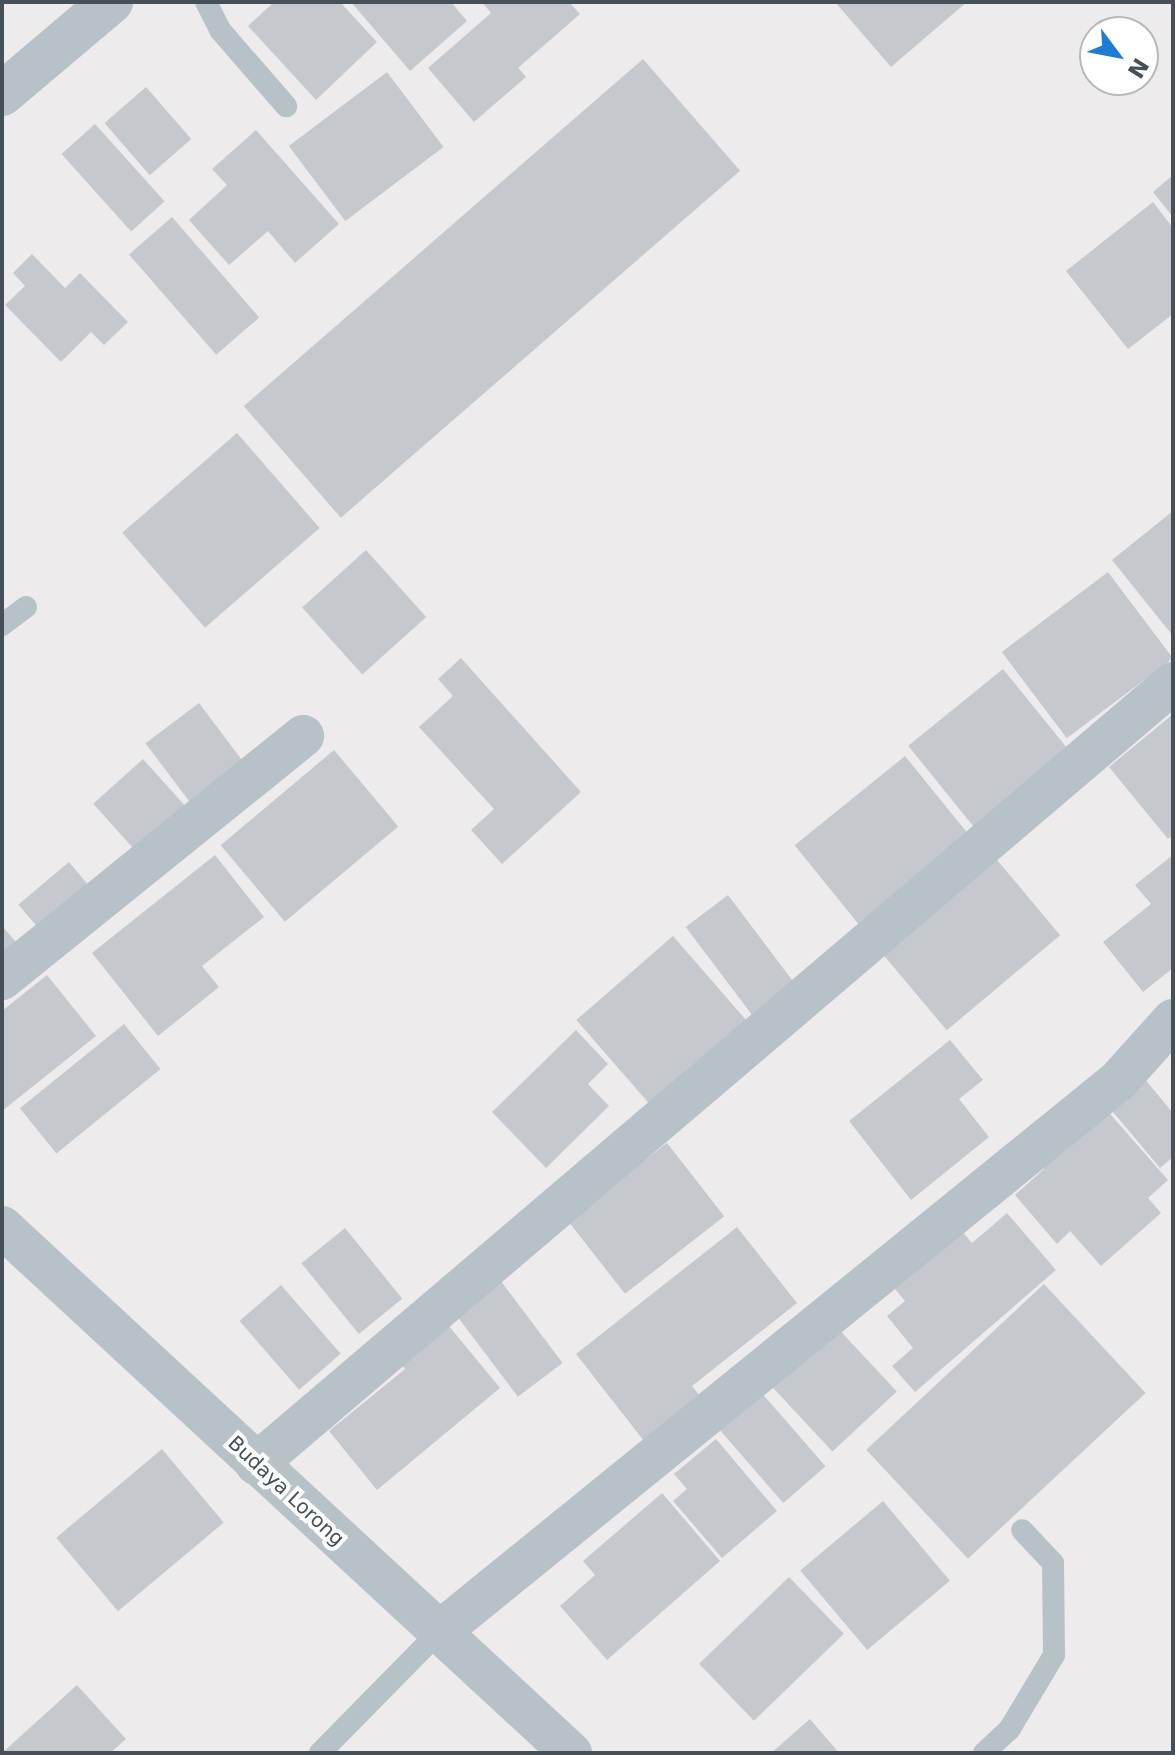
<!DOCTYPE html>
<html>
<head>
<meta charset="utf-8">
<style>
	body { margin:0 }
	#map { position:relative; width:1175px; height:1755px; overflow:hidden; background:#eeebec; font-family:"DejaVu Sans",sans-serif }
	div>[style] { position:absolute }
	[style*='--x'] { left:calc(var(--x)*1px); top:calc(var(--y)*1px); width:calc(var(--w)*1px); rotate:calc(var(--a)*1deg) }
	.building>* { inset:0; background:#c5c9ce; transform-origin:0 0 }
	.service>* { height:22px; margin:-11px; padding:0 11px; transform-origin:11px; border-radius:11px; background:#b7c1c8 }
	.minor>* { height:42px; margin:-21px; padding:0 21px; transform-origin:21px; border-radius:21px; background:#b7c1c8 }
	.tertiary>* { height:44px; margin:-22px; padding:0 22px; transform-origin:22px; border-radius:22px; background:#b7c1c8 }
	span { translate:-50% -50%; white-space:nowrap; text-align:center; line-height:1.15; -webkit-text-stroke:8px #fff; paint-order:stroke }
	.street-label { font-size:20px; color:#455058 }
	.frame { position:absolute; inset:0; border:4px solid #455058; pointer-events:none }
	.north { position:absolute; left:1079px; top:16px; width:80px; height:80px; box-sizing:border-box; background:#fff; border:2px solid #b5b9bc; border-radius:50%; rotate:122deg; font-size:22px; font-weight:700; line-height:32px; text-align:center; color:#455058 }
	.north::after { content:''; display:block; margin:auto; width:28px; height:36px; background:#207bd4; clip-path:polygon(50% 0,100% 100%,50% 72%,0 100%) }
</style>
</head>
<body>
<div id="map">
	<div class="building">
		<div style="clip-path:polygon(274px 2px,340px 2px,377px 42px,316px 100px,248px 26px)"></div>
		<div style="clip-path:polygon(351px 2px,451px 2px,467px 21px,410px 71px)"></div>
		<div style="clip-path:polygon(482px 2px,569px 2px,580px 14px,518px 68px,526px 77px,474px 122px,428px 68px,491px 13px)"></div>
		<div style="clip-path:polygon(835px 2px,967px 2px,891px 67px)"></div>
		<div style="left:643px;top:59px;width:148px;height:529px;rotate:49deg"></div>
		<div style="left:387px;top:72px;width:94px;height:123px;rotate:53deg"></div>
		<div style="left:146px;top:87px;width:69px;height:55px;rotate:49deg"></div>
		<div style="left:95px;top:124px;width:104px;height:45px;rotate:48deg"></div>
		<div style="clip-path:polygon(256px 130px,339px 224px,295px 263px,268px 231px,229px 265px,189px 220px,227px 185px,212px 169px)"></div>
		<div style="clip-path:polygon(1173px 175px,1173px 217px,1153px 192px)"></div>
		<div style="clip-path:polygon(1153px 202px,1173px 228px,1173px 314px,1128px 349px,1066px 271px)"></div>
		<div style="left:172px;top:217px;width:133px;height:57px;rotate:49deg"></div>
		<div style="clip-path:polygon(32px 254px,65px 288px,80px 273px,128px 322px,104px 345px,91px 332px,61px 362px,5px 305px,25px 286px,13px 273px)"></div>
		<div style="left:237px;top:433px;width:126px;height:152px;rotate:49deg"></div>
		<div style="clip-path:polygon(1173px 511px,1173px 636px,1112px 560px)"></div>
		<div style="left:366px;top:550px;width:90px;height:86px;rotate:48deg"></div>
		<div style="left:1108px;top:572px;width:108px;height:133px;rotate:53deg"></div>
		<div style="clip-path:polygon(461px 658px,581px 792px,502px 864px,471px 830px,494px 809px,419px 727px,453px 696px,438px 679px)"></div>
		<div style="left:1003px;top:669px;width:105px;height:122px;rotate:51deg"></div>
		<div style="left:199px;top:703px;width:86px;height:67px;rotate:53deg"></div>
		<div style="clip-path:polygon(1173px 714px,1173px 835px,1168px 839px,1109px 767px)"></div>
		<div style="left:334px;top:750px;width:100px;height:148px;rotate:50deg"></div>
		<div style="left:905px;top:756px;width:101px;height:142px;rotate:51deg"></div>
		<div style="left:143px;top:759px;width:75px;height:67px;rotate:48deg"></div>
		<div style="left:992px;top:854px;width:106px;height:148px;rotate:50deg"></div>
		<div style="clip-path:polygon(215px 855px,264px 917px,202px 966px,219px 987px,158px 1036px,92px 953px)"></div>
		<div style="clip-path:polygon(1173px 855px,1173px 968px,1143px 992px,1103px 942px,1151px 904px,1135px 885px)"></div>
		<div style="left:69px;top:862px;width:43px;height:66px;rotate:50deg"></div>
		<div style="left:728px;top:895px;width:112px;height:53px;rotate:53deg"></div>
		<div style="clip-path:polygon(2px 926px,24px 951px,2px 970px)"></div>
		<div style="left:673px;top:936px;width:115px;height:128px;rotate:49deg"></div>
		<div style="clip-path:polygon(47px 975px,96px 1036px,2px 1111px,2px 1011px)"></div>
		<div style="left:124px;top:1024px;width:58px;height:134px;rotate:51deg"></div>
		<div style="clip-path:polygon(576px 1030px,608px 1064px,588px 1084px,609px 1106px,546px 1168px,492px 1112px)"></div>
		<div style="clip-path:polygon(950px 1040px,983px 1080px,959px 1099px,989px 1137px,911px 1200px,849px 1121px)"></div>
		<div style="clip-path:polygon(1133px 1065px,1173px 1113px,1173px 1157px,1160px 1168px,1098px 1094px)"></div>
		<div style="clip-path:polygon(1097px 1099px,1168px 1180px,1148px 1198px,1161px 1213px,1101px 1266px,1070px 1231px,1057px 1244px,1015px 1195px,1044px 1169px,1032px 1156px)"></div>
		<div style="left:667px;top:1143px;width:93px;height:126px;rotate:52deg"></div>
		<div style="clip-path:polygon(1007px 1213px,1056px 1270px,915px 1392px,892px 1366px,913px 1348px,887px 1316px,905px 1301px,884px 1276px,951px 1218px,972px 1243px)"></div>
		<div style="clip-path:polygon(737px 1227px,797px 1303px,692px 1386px,700px 1396px,644px 1441px,576px 1354px)"></div>
		<div style="left:345px;top:1228px;width:91px;height:56px;rotate:51deg"></div>
		<div style="left:497px;top:1276px;width:109px;height:56px;rotate:53deg"></div>
		<div style="left:1044px;top:1284px;width:149px;height:243px;rotate:47deg"></div>
		<div style="left:281px;top:1285px;width:91px;height:55px;rotate:49deg"></div>
		<div style="clip-path:polygon(444px 1320px,500px 1388px,377px 1490px,329px 1431px,405px 1369px,397px 1359px)"></div>
		<div style="left:832px;top:1322px;width:95px;height:88px;rotate:47deg"></div>
		<div style="left:754px;top:1384px;width:109px;height:56px;rotate:49deg"></div>
		<div style="clip-path:polygon(716px 1439px,777px 1511px,722px 1558px,673px 1501px,687px 1489px,674px 1474px)"></div>
		<div style="left:162px;top:1449px;width:96px;height:138px;rotate:50deg"></div>
		<div style="clip-path:polygon(662px 1493px,720px 1561px,607px 1660px,560px 1606px,595px 1575px,583px 1561px)"></div>
		<div style="left:883px;top:1501px;width:104px;height:108px;rotate:50deg"></div>
		<div style="left:789px;top:1577px;width:79px;height:125px;rotate:46deg"></div>
		<div style="clip-path:polygon(77px 1685px,126px 1739px,110px 1753px,2px 1753px)"></div>
		<div style="clip-path:polygon(810px 1719px,839px 1753px,771px 1753px)"></div>
	</div>
	<div class="service">
		<div style="--x:206;--y:2;--w:31;--a:63"></div>
		<div style="--x:220;--y:30;--w:101;--a:49"></div>
		<div style="--x:2;--y:625;--w:30;--a:-37"></div>
		<div style="--x:320;--y:1753;--w:170;--a:-45.5"></div>
		<div style="--x:984;--y:1753;--w:34;--a:-43"></div>
		<div style="--x:1009;--y:1730;--w:87;--a:-59"></div>
		<div style="--x:1054;--y:1655;--w:92;--a:-90.6"></div>
		<div style="--x:1053;--y:1563;--w:45;--a:-133.2"></div>
	</div>
	<div class="minor">
		<div style="--x:2;--y:979;--w:387;--a:-38.9"></div>
		<div style="--x:2;--y:1227;--w:775;--a:42.75"></div>
		<div style="--x:256;--y:1464;--w:1205;--a:-40.42"></div>
		<div style="--x:439;--y:1632;--w:874;--a:-39.06"></div>
		<div style="--x:1118;--y:1081;--w:82;--a:-48"></div>
	</div>
	<div class="tertiary">
		<div style="--x:2;--y:94;--w:143;--a:-40.2"></div>
	</div>
	<div class="street-label">
		<span style="left:286px;top:1491px;rotate:43deg">Budaya Lorong</span>
	</div>
	<div class="frame"></div>
	<div class="north">N</div>
</div>
</body>
</html>
